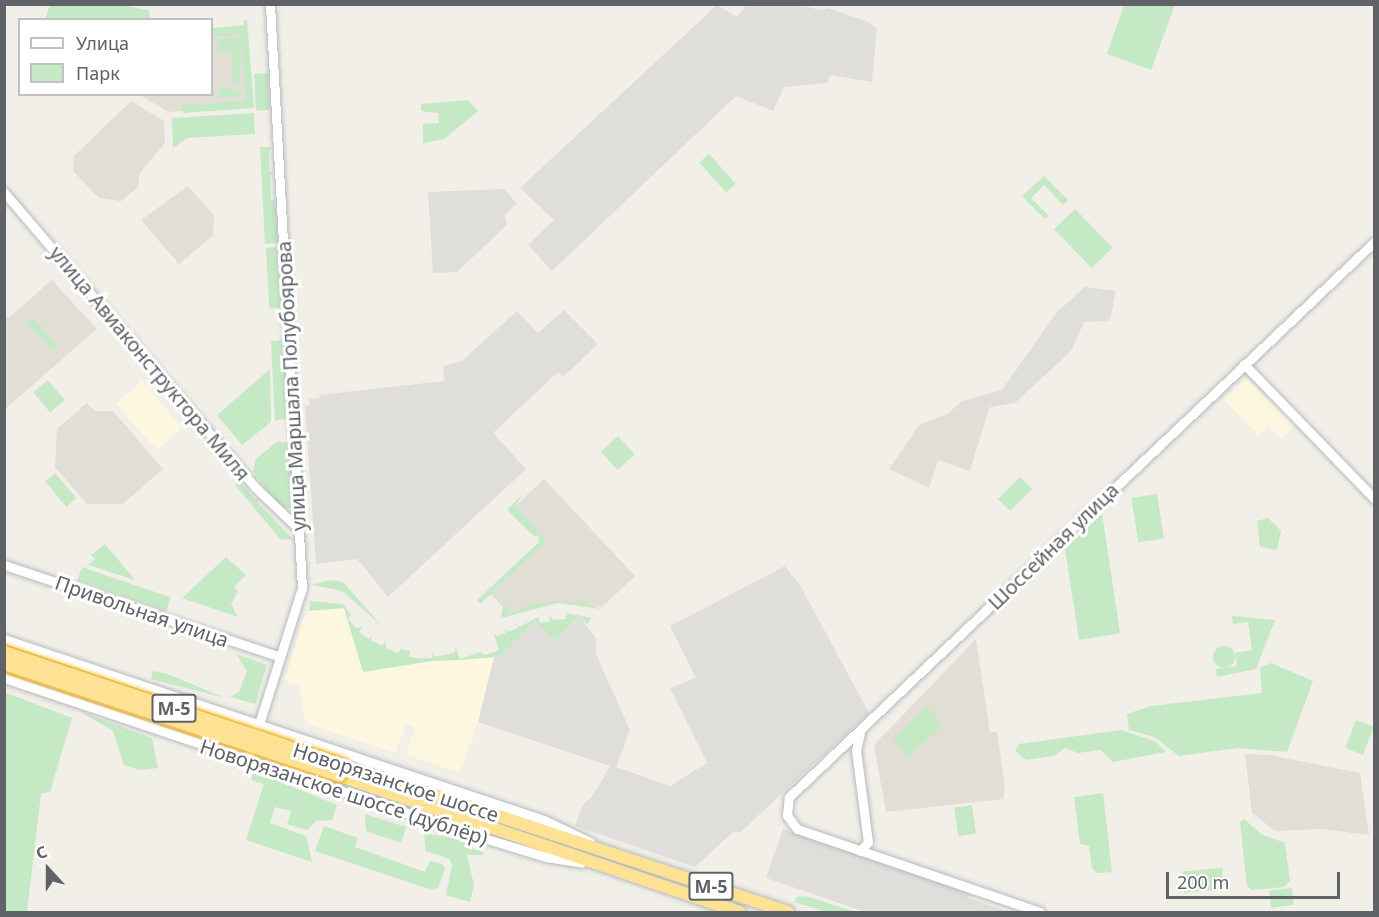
<!DOCTYPE html>
<html>
<head>
<meta charset="utf-8">
<style>
	body { margin:0 }
	#map { position:relative; width:1379px; height:917px; overflow:hidden; background:#f1efe8; font-family:"Noto Sans",sans-serif }
	div>[style] { position:absolute }
	[style*='--x'] { left:calc(var(--x)*1px); top:calc(var(--y)*1px); width:calc(var(--w)*1px); rotate:calc(var(--a)*1deg) }
	.commercial>* { inset:0; background:#fef7e0 }
	.industrial>* { inset:0; background:#e0deda }
	.education>* { inset:0; background:#e1ded6 }
	.green>* { inset:0; background:#c5e8c5; transform-origin:0 0 }
	.round { border-radius:50% }
	.roads { filter:drop-shadow(0 0 2px #b6babf) drop-shadow(0 0 2px #b6babf) }
	.secondary>* { height:9px; margin:-4.5px; padding:0 4.5px; transform-origin:4.5px; border-radius:4.5px; background:#fff }
	.highway>* { height:12px; margin:-6px; padding:0 6px; transform-origin:6px; border-radius:6px; background:#fde293 }
	.bridges { filter:drop-shadow(0 0 2px #f9ab00) drop-shadow(0 0 2px #f9ab00) }
	.highway-bridge>* { height:12px; margin:-6px; padding:0 6px; transform-origin:6px; border-radius:6px; background:#fde293 }
	span { translate:-50% -50%; white-space:nowrap; text-align:center; line-height:1.15; -webkit-text-stroke:6px #fff; paint-order:stroke }
	.shield-label span { padding:2px 4px; background:#fff; border:2px solid; border-radius:4px; -webkit-text-stroke-width:0 }
	.shield-label { font-size:18px; color:#5f6368; font-weight:700 }
	.street-label { font-size:20px; color:#5f6368 }
	.frame { position:absolute; inset:0; border:6px solid #5f6368; pointer-events:none }
	.legend { position:absolute; left:18px; top:18px; width:195px; height:78px; box-sizing:border-box; background:#fff; border:2px solid #bfc1c3; margin:0; padding:8px 10px; list-style:none; font-size:18px; color:#5f6368 }
	.legend li { display:flex; align-items:center; gap:12px; height:30px }
	.legend b { width:30px; border:2px solid #bfc1c3 }
	.north { position:absolute; left:18px; top:839px; width:60px; height:60px; -webkit-text-stroke:4px #fff; paint-order:stroke; rotate:339deg; font-size:16px; font-weight:700; line-height:24px; text-align:center; color:#5f6368 }
	.north::after { content:''; display:block; margin:auto; width:21px; height:27px; background:#5f6368; clip-path:polygon(50% 0,100% 100%,50% 72%,0 100%) }
	.scale { position:absolute; left:1166px; top:872px; width:174px; height:27px; box-sizing:border-box; border:3px solid #5f6368; border-top:0; padding-left:8px; font-size:18px; line-height:21px; white-space:nowrap; color:#5f6368; -webkit-text-stroke:4px #fff; paint-order:stroke }
</style>
</head>
<body>
<div id="map">
	<div class="commercial">
		<div style="clip-path:polygon(139px 376px,182px 428px,157px 450px,116px 404px,140px 382px)"></div>
		<div style="clip-path:polygon(1247px 378px,1295px 425px,1281px 438px,1268px 425px,1258px 435px,1224px 400px)"></div>
		<div style="clip-path:polygon(344px 608px,363px 672px,432px 661px,494px 657px,478px 722px,460px 773px,406px 755px,415px 727px,411px 725px,406px 724px,395px 753px,306px 723px,298px 683px,289px 684px,285px 679px,303px 620px,309px 611px)"></div>
	</div>
	<div class="industrial">
		<div style="clip-path:polygon(717px 5px,737px 17px,746px 5px,800px 5px,820px 10px,828px 8px,868px 22px,877px 28px,872px 82px,830px 75px,827px 83px,784px 87px,773px 111px,736px 96px,552px 271px,528px 245px,554px 220px,520px 188px)"></div>
		<div style="clip-path:polygon(504px 189px,517px 204px,505px 214px,507px 225px,457px 272px,433px 273px,428px 192px)"></div>
		<div style="clip-path:polygon(1085px 287px,1116px 291px,1110px 321px,1084px 322px,1071px 351px,1015px 403px,990px 407px,987px 415px,961px 408px,946px 415px,962px 401px,1002px 390px,1057px 312px)"></div>
		<div style="clip-path:polygon(564px 310px,598px 344px,563px 377px,558px 372px,493px 433px,526px 469px,388px 597px,357px 559px,316px 564px,305px 406px,310px 405px,309px 399px,320px 398px,319px 395px,444px 381px,443px 366px,462px 361px,517px 311px,538px 333px)"></div>
		<div style="clip-path:polygon(785px 566px,801px 587px,869px 713px,746px 827px,739px 833px,734px 831px,695px 867px,575px 826px,582px 806px,594px 794px,610px 766px,478px 722px,494px 657px,505px 652px,535px 621px,555px 641px,579px 616px,596px 638px,596px 654px,630px 730px,616px 767px,670px 786px,707px 763px,670px 688px,696px 678px,670px 626px)"></div>
		<div style="clip-path:polygon(783px 829px,970px 893px,968px 898px,1009px 912px,865px 912px,766px 878px)"></div>
	</div>
	<div class="education">
		<div style="clip-path:polygon(242px 31px,247px 107px,168px 112px,140px 95px,212px 94px,212px 33px)"></div>
		<div style="clip-path:polygon(131px 101px,164px 121px,165px 143px,140px 173px,138px 187px,121px 201px,99px 198px,73px 171px,74px 156px)"></div>
		<div style="clip-path:polygon(188px 186px,214px 216px,213px 236px,179px 264px,141px 220px)"></div>
		<div style="clip-path:polygon(52px 280px,97px 329px,5px 409px,4px 315px,8px 318px)"></div>
		<div style="clip-path:polygon(87px 403px,95px 411px,113px 411px,163px 469px,123px 504px,87px 504px,55px 467px,57px 429px)"></div>
		<div style="clip-path:polygon(961px 408px,987px 415px,970px 471px,938px 460px,929px 488px,889px 469px,919px 425px)"></div>
		<div style="clip-path:polygon(544px 479px,635px 576px,602px 607px,558px 601px,511px 612px,492px 592px,547px 541px,515px 506px)"></div>
		<div style="clip-path:polygon(976px 639px,990px 732px,997px 732px,1005px 789px,1003px 799px,886px 812px,874px 745px)"></div>
		<div style="clip-path:polygon(1245px 754px,1270px 755px,1360px 773px,1369px 835px,1322px 829px,1275px 831px,1252px 813px)"></div>
	</div>
	<div class="green">
		<div style="clip-path:polygon(114px 4px,149px 10px,150px 19px,45px 19px,50px 5px)"></div>
		<div style="clip-path:polygon(1124px 5px,1175px 5px,1151px 70px,1107px 54px)"></div>
		<div style="clip-path:polygon(244px 20px,247px 20px,254px 108px,183px 113px,182px 105px,246px 101px,240px 35px,212px 37px,212px 28px,244px 25px)"></div>
		<div style="clip-path:polygon(239px 38px,241px 96px,219px 97px,219px 87px,239px 91px,239px 83px,233px 83px,232px 52px,218px 53px,217px 39px)"></div>
		<div style="left:268px;top:73px;width:37px;height:14px;rotate:87deg"></div>
		<div style="clip-path:polygon(468px 100px,478px 111px,444px 139px,423px 143px,423px 124px,439px 123px,438px 113px,421px 111px,421px 104px)"></div>
		<div style="clip-path:polygon(254px 113px,255px 134px,187px 138px,173px 148px,172px 118px)"></div>
		<div style="clip-path:polygon(260px 147px,272px 147px,269px 151px,270px 172px,274px 173px,270px 175px,271px 200px,275px 199px,278px 243px,265px 244px)"></div>
		<div style="left:709px;top:154px;width:40px;height:13px;rotate:48deg"></div>
		<div style="clip-path:polygon(1044px 176px,1068px 200px,1063px 205px,1044px 185px,1031px 198px,1049px 216px,1045px 219px,1022px 196px)"></div>
		<div style="left:1075px;top:209px;width:54px;height:29px;rotate:46deg"></div>
		<div style="left:279px;top:247px;width:61px;height:13px;rotate:87deg"></div>
		<div style="clip-path:polygon(31px 316px,58px 345px,54px 351px,26px 324px)"></div>
		<div style="clip-path:polygon(284px 340px,289px 413px,288px 418px,275px 421px,271px 341px)"></div>
		<div style="clip-path:polygon(270px 369px,271px 422px,242px 445px,217px 415px)"></div>
		<div style="left:48px;top:380px;width:26px;height:19px;rotate:50deg"></div>
		<div style="left:618px;top:436px;width:25px;height:23px;rotate:48deg"></div>
		<div style="clip-path:polygon(278px 441px,290px 444px,294px 507px,290px 508px,278px 506px,253px 471px,256px 459px)"></div>
		<div style="left:55px;top:473px;width:33px;height:13px;rotate:50deg"></div>
		<div style="left:1020px;top:477px;width:17px;height:31px;rotate:45deg"></div>
		<div style="clip-path:polygon(241px 478px,241px 483px,256px 500px,258px 496px,258px 503px,293px 539px,281px 540px,235px 485px)"></div>
		<div style="clip-path:polygon(523px 494px,515px 506px,547px 541px,492px 592px,511px 612px,539px 603px,558px 601px,584px 602px,601px 609px,558px 603px,501px 618px,503px 606px,491px 594px,480px 604px,477px 600px,539px 542px,538px 535px,535px 537px,507px 510px)"></div>
		<div style="left:1157px;top:494px;width:45px;height:26px;rotate:81deg"></div>
		<div style="clip-path:polygon(1102px 514px,1120px 633px,1079px 640px,1065px 549px)"></div>
		<div style="clip-path:polygon(1268px 518px,1281px 531px,1277px 550px,1260px 547px,1257px 521px)"></div>
		<div style="clip-path:polygon(105px 544px,135px 580px,88px 565px,95px 559px,91px 555px)"></div>
		<div style="clip-path:polygon(226px 557px,246px 575px,234px 587px,238px 591px,231px 604px,238px 617px,182px 598px)"></div>
		<div style="left:82px;top:567px;width:94px;height:15px;rotate:19deg"></div>
		<div style="clip-path:polygon(330px 580px,343px 582px,382px 626px,342px 591px,312px 585px)"></div>
		<div style="clip-path:polygon(310px 601px,343px 604px,351px 615px,348px 619px,356px 628px,362px 627px,359px 632px,369px 639px,372px 635px,371px 640px,382px 646px,385px 641px,386px 648px,398px 653px,401px 649px,410px 651px,409px 657px,418px 658px,432px 658px,433px 651px,434px 657px,449px 654px,455px 652px,455px 646px,460px 659px,480px 652px,485px 655px,499px 650px,493px 632px,496px 636px,506px 633px,504px 628px,508px 632px,518px 628px,516px 624px,520px 627px,538px 617px,540px 623px,550px 621px,549px 614px,553px 620px,566px 619px,566px 613px,592px 618px,587px 624px,579px 616px,555px 641px,535px 621px,505px 652px,494px 657px,460px 660px,432px 661px,363px 672px,344px 608px,309px 611px)"></div>
		<div style="clip-path:polygon(1232px 616px,1275px 620px,1256px 669px,1217px 677px,1216px 669px,1237px 666px,1235px 653px,1252px 650px,1248px 622px,1233px 624px)"></div>
		<div class="round" style="left:1213px;top:646px;width:22px;height:22px"></div>
		<div style="clip-path:polygon(236px 654px,267px 665px,255px 704px,230px 697px,239px 692px,247px 671px)"></div>
		<div style="clip-path:polygon(1271px 663px,1313px 681px,1287px 752px,1238px 748px,1179px 756px,1154px 737px,1129px 730px,1127px 714px,1151px 706px,1262px 693px,1260px 668px)"></div>
		<div style="clip-path:polygon(153px 671px,168px 674px,225px 698px,151px 679px)"></div>
		<div style="clip-path:polygon(4px 692px,72px 718px,50px 792px,41px 794px,27px 912px,5px 912px)"></div>
		<div style="clip-path:polygon(927px 706px,943px 726px,906px 758px,893px 739px)"></div>
		<div style="clip-path:polygon(81px 712px,152px 738px,158px 768px,140px 770px,124px 765px,113px 731px)"></div>
		<div style="left:1356px;top:720px;width:19px;height:30px;rotate:21deg"></div>
		<div style="clip-path:polygon(1121px 730px,1155px 741px,1166px 752px,1113px 762px,1101px 750px,1078px 753px,1065px 748px,1054px 756px,1026px 760px,1015px 751px,1019px 744px)"></div>
		<div style="clip-path:polygon(254px 771px,337px 805px,332px 820px,316px 821px,307px 830px,287px 824px,291px 811px,275px 807px,270px 823px,306px 836px,312px 862px,246px 840px,264px 784px,251px 780px)"></div>
		<div style="clip-path:polygon(1103px 793px,1112px 872px,1096px 873px,1092px 868px,1089px 846px,1080px 844px,1074px 797px)"></div>
		<div style="left:972px;top:805px;width:29px;height:18px;rotate:82deg"></div>
		<div style="clip-path:polygon(365px 814px,406px 827px,401px 843px,366px 831px)"></div>
		<div style="clip-path:polygon(1244px 819px,1261px 834px,1285px 843px,1290px 881px,1284px 887px,1252px 890px,1247px 886px,1240px 822px)"></div>
		<div style="clip-path:polygon(324px 826px,358px 838px,355px 847px,425px 872px,430px 861px,442px 864px,445px 869px,438px 888px,432px 890px,315px 851px)"></div>
		<div style="clip-path:polygon(424px 833px,456px 839px,482px 851px,484px 855px,467px 855px,474px 885px,470px 902px,446px 895px,452px 865px,449px 859px,426px 851px)"></div>
		<div style="left:1222px;top:868px;width:21px;height:40px;rotate:85deg"></div>
		<div style="left:1292px;top:888px;width:17px;height:23px;rotate:83deg"></div>
		<div style="clip-path:polygon(804px 896px,812px 898px,855px 912px,826px 912px,795px 902px,797px 897px)"></div>
	</div>
	<div class="roads">
		<div class="secondary">
			<div style="--x:4;--y:192;--w:387;--a:49.6"></div>
			<div style="--x:255;--y:487;--w:62;--a:43.7"></div>
			<div style="--x:1244;--y:364;--w:187;--a:45.9"></div>
			<div style="--x:4;--y:565;--w:291;--a:18.4"></div>
			<div style="--x:4;--y:639;--w:570;--a:18.53"></div>
			<div style="--x:544;--y:820;--w:51;--a:25.6"></div>
			<div style="--x:4;--y:678;--w:496;--a:18.5"></div>
			<div style="--x:474;--y:835;--w:75;--a:17"></div>
			<div style="--x:546;--y:857;--w:36;--a:9"></div>
			<div style="--x:860;--y:733;--w:17;--a:103"></div>
			<div style="--x:856;--y:750;--w:93;--a:82.6"></div>
			<div style="--x:868;--y:842;--w:12;--a:132"></div>
			<div style="--x:248;--y:759;--w:179;--a:-72.5"></div>
			<div style="--x:302;--y:588;--w:585;--a:-93.14"></div>
			<div style="--x:1040;--y:912;--w:257;--a:-161.1"></div>
			<div style="--x:797;--y:829;--w:17;--a:-126"></div>
			<div style="--x:787;--y:815;--w:18;--a:-84"></div>
			<div style="--x:789;--y:797;--w:806;--a:-43.49"></div>
		</div>
		<div class="highway">
			<div style="--x:344;--y:765;--w:468;--a:18.3"></div>
			<div style="--x:340;--y:776;--w:422;--a:18.8"></div>
		</div>
	</div>
	<div class="bridges">
		<div class="highway-bridge">
			<div style="--x:4;--y:652;--w:358;--a:18.4"></div>
			<div style="--x:4;--y:664;--w:354;--a:18.4"></div>
		</div>
	</div>
	<div class="shield-label">
		<span style="left:174px;top:708px">М-5</span>
		<span style="left:711px;top:886px">М-5</span>
	</div>
	<div class="street-label">
		<span style="left:150px;top:363px;rotate:50deg">улица Авиаконструктора Миля</span>
		<span style="left:291px;top:386px;rotate:-93deg">улица Маршала Полубоярова</span>
		<span style="left:1053px;top:546px;rotate:-44deg">Шоссейная улица</span>
		<span style="left:142px;top:611px;rotate:19deg">Привольная улица</span>
		<span style="left:396px;top:782px;rotate:18deg">Новорязанское шоссе</span>
		<span style="left:344px;top:792px;rotate:18deg">Новорязанское шоссе (дублёр)</span>
	</div>
	<div class="frame"></div>
	<ul class="legend">
	<li><b style="height:8px;background:#fff"></b>Улица</li>
	<li><b style="height:16px;background:#c5e8c5"></b>Парк</li>
	</ul>
	<div class="north">С</div>
	<div class="scale">200 m</div>
</div>
</body>
</html>
